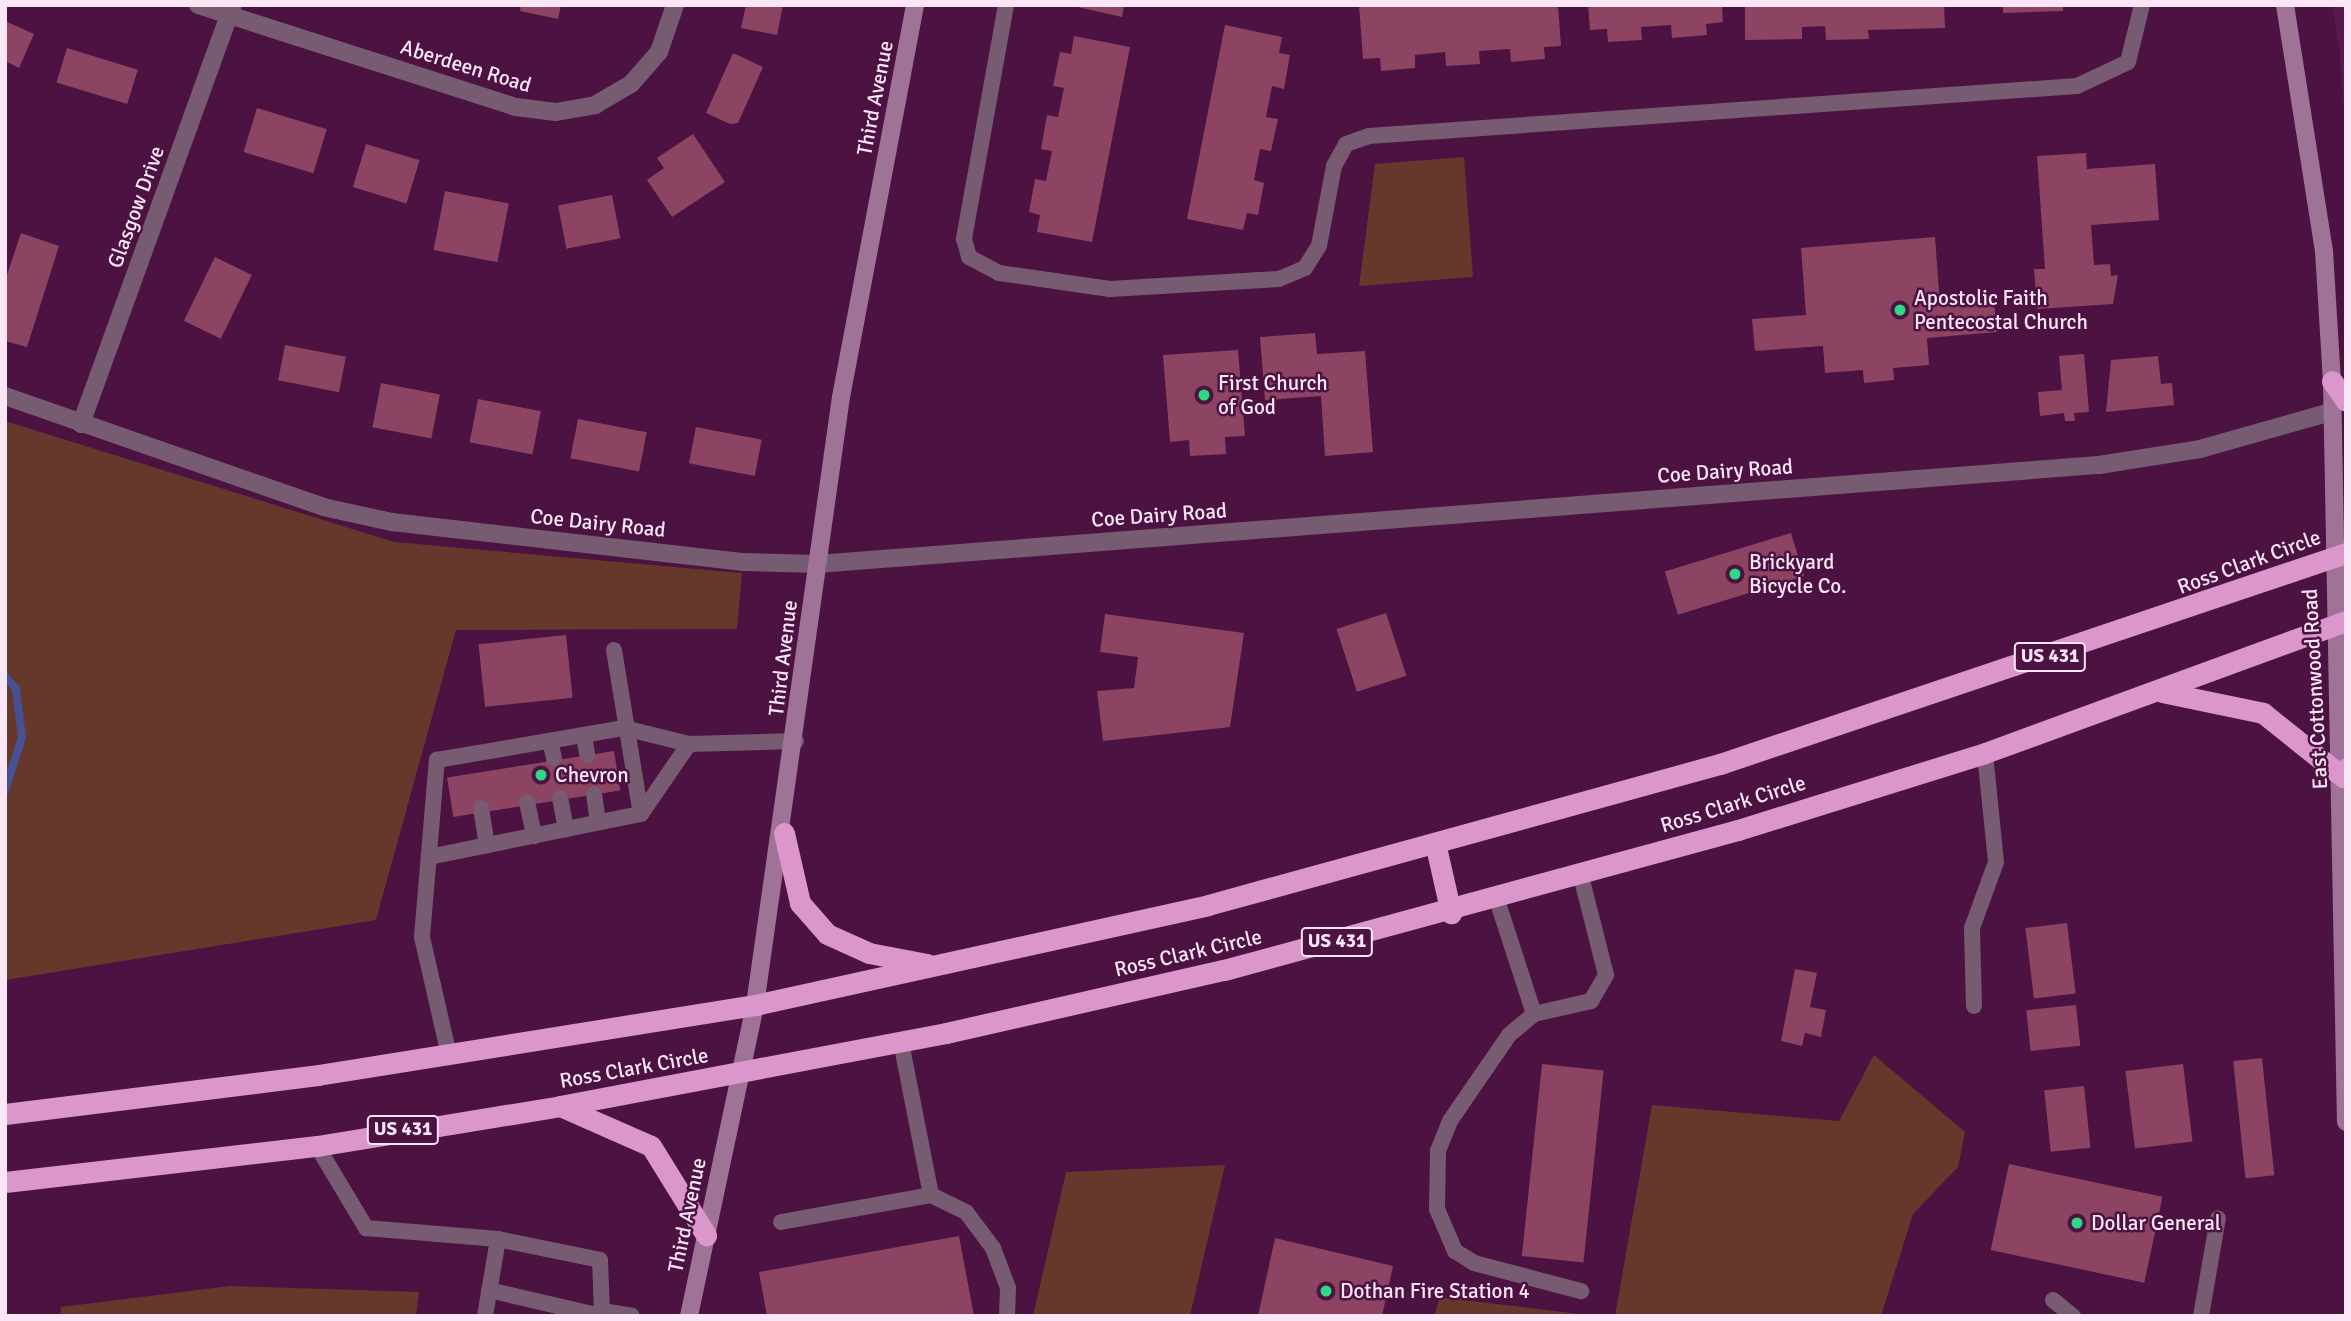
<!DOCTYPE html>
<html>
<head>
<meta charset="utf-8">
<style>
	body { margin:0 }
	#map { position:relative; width:2351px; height:1321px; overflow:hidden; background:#4b1242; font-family:Signika,sans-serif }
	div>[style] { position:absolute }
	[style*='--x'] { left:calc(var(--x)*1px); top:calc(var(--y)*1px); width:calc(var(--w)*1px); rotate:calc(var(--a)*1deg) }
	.built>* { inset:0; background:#59194e }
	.green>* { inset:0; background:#66372b }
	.stream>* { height:8px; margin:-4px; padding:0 4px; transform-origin:4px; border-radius:4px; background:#475092 }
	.building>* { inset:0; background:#8c4462; transform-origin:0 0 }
	.lane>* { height:16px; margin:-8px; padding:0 8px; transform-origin:8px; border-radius:8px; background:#775b70 }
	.street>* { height:18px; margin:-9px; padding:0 9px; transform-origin:9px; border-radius:9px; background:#775b70 }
	.secondary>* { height:18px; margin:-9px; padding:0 9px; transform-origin:9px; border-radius:9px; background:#9f7395 }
	.highway>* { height:21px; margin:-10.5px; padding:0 10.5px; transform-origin:10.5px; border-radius:10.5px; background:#db96cb }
	.dots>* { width:19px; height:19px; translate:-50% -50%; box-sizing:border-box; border:4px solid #4b1242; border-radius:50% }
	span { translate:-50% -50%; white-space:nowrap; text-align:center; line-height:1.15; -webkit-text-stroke:5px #4b1242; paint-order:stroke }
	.shield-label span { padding:2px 5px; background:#4b1242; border:2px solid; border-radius:5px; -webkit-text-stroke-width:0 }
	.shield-label { font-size:19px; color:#fbe6f5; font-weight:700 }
	.street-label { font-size:21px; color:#fbe6f5 }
	.poi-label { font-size:21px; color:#fbe6f5 }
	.left { translate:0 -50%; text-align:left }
	.frame { position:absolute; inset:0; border:7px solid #fbe6f5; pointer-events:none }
</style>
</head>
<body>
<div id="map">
	<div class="built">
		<div style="clip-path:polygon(2332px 5px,2346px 5px,2346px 132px,2339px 45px)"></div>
	</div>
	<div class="green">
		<div style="clip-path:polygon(1464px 157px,1473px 277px,1359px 286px,1375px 164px)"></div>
		<div style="clip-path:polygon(5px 421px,394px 542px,742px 573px,737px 629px,456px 630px,376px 920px,5px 980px)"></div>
		<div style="clip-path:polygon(1874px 1055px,1965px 1132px,1958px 1167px,1913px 1214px,1881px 1316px,1615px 1316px,1652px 1105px,1839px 1121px)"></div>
		<div style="clip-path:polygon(1225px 1165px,1190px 1316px,1033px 1316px,1066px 1172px)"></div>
		<div style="clip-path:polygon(230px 1286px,419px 1292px,416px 1316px,60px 1316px,61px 1307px)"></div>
		<div style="clip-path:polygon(1440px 1297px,1594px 1316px,1434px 1316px)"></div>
	</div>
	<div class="stream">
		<div style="--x:5;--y:676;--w:17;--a:50"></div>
		<div style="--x:16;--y:689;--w:48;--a:82.9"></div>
		<div style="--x:22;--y:737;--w:57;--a:107.5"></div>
	</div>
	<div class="building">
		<div style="clip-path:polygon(521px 5px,561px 5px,558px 19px,520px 11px)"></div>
		<div style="clip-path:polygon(746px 5px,783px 5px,777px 35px,741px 28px)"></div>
		<div style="clip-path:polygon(1069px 5px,1124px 5px,1122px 17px)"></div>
		<div style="clip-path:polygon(1359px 5px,1558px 5px,1561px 46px,1544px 47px,1545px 59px,1511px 62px,1510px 49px,1479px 51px,1480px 64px,1446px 66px,1445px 52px,1415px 55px,1415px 68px,1381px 71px,1380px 58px,1363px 59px)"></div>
		<div style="clip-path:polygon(1588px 5px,1722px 5px,1723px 22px,1706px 24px,1707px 35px,1672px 38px,1671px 25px,1641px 27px,1642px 40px,1608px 42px,1607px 29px,1590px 30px)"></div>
		<div style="clip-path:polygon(1745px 5px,1944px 5px,1945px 28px,1868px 30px,1869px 39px,1826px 40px,1825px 26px,1802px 27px,1802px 39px,1745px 40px)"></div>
		<div style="clip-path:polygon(2003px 5px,2063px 5px,2063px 11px,2003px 13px)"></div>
		<div style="clip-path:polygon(5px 21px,34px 34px,19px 68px,5px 61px)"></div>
		<div style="clip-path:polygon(1225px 25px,1282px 37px,1279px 53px,1290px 55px,1284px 89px,1272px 86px,1266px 117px,1278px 119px,1271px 151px,1260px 149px,1254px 180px,1264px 183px,1258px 215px,1247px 213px,1243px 230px,1187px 219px)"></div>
		<div style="clip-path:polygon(1074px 36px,1130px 47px,1092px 242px,1037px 232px,1040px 215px,1029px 212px,1035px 179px,1046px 181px,1052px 151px,1041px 149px,1047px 115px,1058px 117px,1064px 88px,1053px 86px,1060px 52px,1071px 54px)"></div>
		<div style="left:67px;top:48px;width:74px;height:36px;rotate:17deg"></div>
		<div style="clip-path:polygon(733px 53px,763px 67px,738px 123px,730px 124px,706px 113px)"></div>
		<div style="left:257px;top:108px;width:73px;height:46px;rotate:17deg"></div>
		<div style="clip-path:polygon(693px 134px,725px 182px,672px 217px,647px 180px,664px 168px,657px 158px)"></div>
		<div style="left:366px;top:144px;width:56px;height:45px;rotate:17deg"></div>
		<div style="clip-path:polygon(2086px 153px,2087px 169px,2155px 164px,2159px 220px,2091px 225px,2094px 265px,2110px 264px,2111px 276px,2118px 275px,2113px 304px,2037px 309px,2034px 269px,2045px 269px,2037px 156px)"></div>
		<div style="left:445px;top:191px;width:65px;height:60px;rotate:11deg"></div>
		<div style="left:612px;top:195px;width:44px;height:55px;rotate:79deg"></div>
		<div style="clip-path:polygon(21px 233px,59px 246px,27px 347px,5px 341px,5px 281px)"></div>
		<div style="clip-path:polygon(1935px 237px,1940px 304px,1994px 300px,1997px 332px,1927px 338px,1929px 365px,1893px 368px,1894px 380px,1864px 383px,1863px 370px,1825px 373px,1823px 346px,1755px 351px,1752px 319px,1806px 315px,1801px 248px)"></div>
		<div style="left:215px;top:257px;width:41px;height:71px;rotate:26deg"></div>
		<div style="clip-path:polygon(1315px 333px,1317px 354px,1365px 351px,1373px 452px,1325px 456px,1321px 396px,1265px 400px,1260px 337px)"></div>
		<div style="left:285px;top:345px;width:62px;height:36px;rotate:11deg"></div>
		<div style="clip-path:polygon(1238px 350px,1245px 436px,1225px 437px,1226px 454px,1190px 456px,1189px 440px,1170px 442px,1163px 355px)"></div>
		<div style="clip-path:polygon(2084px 354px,2089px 412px,2074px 413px,2075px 421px,2065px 421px,2064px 413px,2040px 416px,2038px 392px,2062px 390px,2059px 356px)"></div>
		<div style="clip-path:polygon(2158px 356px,2161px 384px,2172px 383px,2174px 405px,2106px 412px,2111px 360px)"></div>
		<div style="left:381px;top:383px;width:60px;height:45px;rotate:11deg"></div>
		<div style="left:478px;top:399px;width:64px;height:44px;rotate:11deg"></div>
		<div style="left:578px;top:419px;width:70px;height:40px;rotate:11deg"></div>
		<div style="left:696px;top:427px;width:67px;height:37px;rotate:11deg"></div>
		<div style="left:1791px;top:533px;width:45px;height:132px;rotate:73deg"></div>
		<div style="left:1386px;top:613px;width:66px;height:52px;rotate:72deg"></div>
		<div style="clip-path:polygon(1105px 614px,1244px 633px,1230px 727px,1103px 741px,1097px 691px,1134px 688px,1138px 657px,1100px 652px)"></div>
		<div style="left:566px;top:635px;width:63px;height:88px;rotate:84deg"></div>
		<div style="left:614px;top:751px;width:40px;height:169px;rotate:81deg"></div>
		<div style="left:2067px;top:923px;width:71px;height:42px;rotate:83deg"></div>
		<div style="clip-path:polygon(1795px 969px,1817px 973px,1810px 1007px,1826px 1010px,1821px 1037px,1805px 1033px,1802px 1046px,1781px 1041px)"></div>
		<div style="left:2076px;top:1005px;width:41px;height:50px;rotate:84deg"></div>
		<div style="left:2262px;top:1058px;width:118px;height:29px;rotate:84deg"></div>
		<div style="left:1542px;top:1064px;width:62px;height:193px;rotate:6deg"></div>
		<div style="left:2183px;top:1064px;width:78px;height:58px;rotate:83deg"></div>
		<div style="left:2084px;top:1086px;width:62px;height:40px;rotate:84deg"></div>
		<div style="left:2009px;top:1164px;width:157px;height:88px;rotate:12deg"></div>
		<div style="clip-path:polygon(959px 1236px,974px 1316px,767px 1316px,759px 1272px)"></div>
		<div style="clip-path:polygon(1275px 1238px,1393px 1266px,1382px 1316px,1258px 1316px)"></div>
	</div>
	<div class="lane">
		<div style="--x:1006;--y:5;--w:238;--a:100.2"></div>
		<div style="--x:964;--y:239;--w:19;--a:74"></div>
		<div style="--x:969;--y:257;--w:34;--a:28"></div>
		<div style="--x:999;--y:273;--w:112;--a:8.2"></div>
		<div style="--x:1110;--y:289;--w:169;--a:-3.4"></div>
		<div style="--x:1279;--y:279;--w:28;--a:-23"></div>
		<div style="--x:1305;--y:268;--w:26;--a:-58"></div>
		<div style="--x:1319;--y:246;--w:81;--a:-79.4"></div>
		<div style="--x:1334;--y:166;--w:25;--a:-61"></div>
		<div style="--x:1346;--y:144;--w:24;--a:-19"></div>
		<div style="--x:1369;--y:136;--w:710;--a:-4.04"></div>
		<div style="--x:2077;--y:86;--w:56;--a:-25.2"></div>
		<div style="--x:2128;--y:62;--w:59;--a:-76.2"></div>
		<div style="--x:614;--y:650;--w:166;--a:80.7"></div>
		<div style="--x:584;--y:735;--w:20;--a:81"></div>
		<div style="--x:550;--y:741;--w:18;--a:77"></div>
		<div style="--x:594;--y:794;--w:28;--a:82"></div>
		<div style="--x:560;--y:798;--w:32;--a:79"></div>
		<div style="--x:527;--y:802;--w:35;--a:78"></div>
		<div style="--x:481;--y:808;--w:38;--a:81"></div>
		<div style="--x:429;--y:857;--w:216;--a:-11.5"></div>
		<div style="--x:641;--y:814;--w:85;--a:-55.6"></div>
		<div style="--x:1497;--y:900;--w:120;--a:72"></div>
		<div style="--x:1534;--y:1014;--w:58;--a:-12.8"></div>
		<div style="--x:1591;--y:1001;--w:30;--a:-60"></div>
		<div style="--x:1606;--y:975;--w:102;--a:-104.2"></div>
		<div style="--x:1974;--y:1006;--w:78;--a:-91.5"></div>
		<div style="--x:1972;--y:928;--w:70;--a:-70"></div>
		<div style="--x:1996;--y:862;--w:110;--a:-95.8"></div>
		<div style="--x:1534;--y:1014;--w:33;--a:140"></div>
		<div style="--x:1509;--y:1035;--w:104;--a:124.5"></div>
		<div style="--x:1450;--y:1121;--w:32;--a:112"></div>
		<div style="--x:1438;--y:1151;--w:58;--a:91"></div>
		<div style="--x:1437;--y:1209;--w:46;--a:66.8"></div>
		<div style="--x:1455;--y:1251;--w:22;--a:32"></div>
		<div style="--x:1474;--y:1263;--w:111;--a:14.7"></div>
		<div style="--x:449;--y:1055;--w:121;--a:-102.9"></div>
		<div style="--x:422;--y:937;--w:178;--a:-85.2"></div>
		<div style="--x:437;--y:760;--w:190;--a:-9.7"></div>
		<div style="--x:624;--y:728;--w:67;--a:13.8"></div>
		<div style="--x:689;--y:744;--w:107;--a:-1.6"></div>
		<div style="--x:317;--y:1146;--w:96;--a:59.1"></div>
		<div style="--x:366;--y:1228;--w:132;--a:4.8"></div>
		<div style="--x:498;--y:1239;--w:104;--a:11.6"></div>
		<div style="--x:600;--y:1260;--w:51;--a:87.8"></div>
		<div style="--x:602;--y:1311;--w:30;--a:9"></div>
		<div style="--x:931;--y:1195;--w:39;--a:26"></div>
		<div style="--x:966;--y:1212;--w:45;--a:53.1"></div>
		<div style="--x:993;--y:1248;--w:43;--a:69.4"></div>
		<div style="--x:1008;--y:1288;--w:28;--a:92"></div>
		<div style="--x:781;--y:1222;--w:152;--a:-10.2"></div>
		<div style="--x:931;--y:1195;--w:156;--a:-101.1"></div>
		<div style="--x:489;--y:1290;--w:115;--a:13.1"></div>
		<div style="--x:2053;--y:1300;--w:26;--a:39"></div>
		<div style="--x:485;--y:1316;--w:78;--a:-80.4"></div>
		<div style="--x:2201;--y:1316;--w:99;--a:-80.2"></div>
	</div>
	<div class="street">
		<div style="--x:198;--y:5;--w:334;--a:17.8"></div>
		<div style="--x:516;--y:107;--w:40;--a:7.1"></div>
		<div style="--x:556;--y:112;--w:40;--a:-10"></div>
		<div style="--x:595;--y:105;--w:42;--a:-30.3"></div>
		<div style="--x:631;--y:84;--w:43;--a:-48.8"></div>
		<div style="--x:659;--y:52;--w:50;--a:-71.2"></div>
		<div style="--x:5;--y:396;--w:337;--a:19.2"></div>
		<div style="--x:323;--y:507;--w:71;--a:12.3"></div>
		<div style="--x:392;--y:522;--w:354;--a:6.5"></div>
		<div style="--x:744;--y:562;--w:73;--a:1.6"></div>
		<div style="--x:817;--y:564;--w:1286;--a:-4.42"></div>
		<div style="--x:2099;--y:465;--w:102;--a:-9"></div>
		<div style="--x:2200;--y:449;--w:136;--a:-15.8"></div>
		<div style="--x:81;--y:424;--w:446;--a:-70.1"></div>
	</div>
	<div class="secondary">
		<div style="--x:2285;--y:5;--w:249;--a:81"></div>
		<div style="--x:2324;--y:251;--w:130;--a:86.5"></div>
		<div style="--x:2332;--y:381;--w:741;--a:88.92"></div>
		<div style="--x:689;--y:1316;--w:318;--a:-78"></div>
		<div style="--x:755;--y:1005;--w:614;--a:-81.95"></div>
		<div style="--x:841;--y:397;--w:399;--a:-79.3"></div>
	</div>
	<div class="highway">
		<div style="--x:2332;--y:381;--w:24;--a:55"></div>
		<div style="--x:2162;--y:692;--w:103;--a:11.7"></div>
		<div style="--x:2263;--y:713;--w:102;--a:38.7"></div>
		<div style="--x:2343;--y:777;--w:9;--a:-72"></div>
		<div style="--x:784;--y:833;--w:72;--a:77.1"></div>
		<div style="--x:800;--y:903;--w:41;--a:48.9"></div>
		<div style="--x:827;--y:934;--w:46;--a:24.3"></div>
		<div style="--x:869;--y:953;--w:59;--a:10.7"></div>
		<div style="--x:1436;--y:847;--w:68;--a:77.2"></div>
		<div style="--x:560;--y:1106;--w:99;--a:23.7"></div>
		<div style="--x:651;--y:1146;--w:105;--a:58.3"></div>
		<div style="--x:5;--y:1114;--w:315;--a:-7.1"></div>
		<div style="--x:318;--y:1075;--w:443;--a:-9.1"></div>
		<div style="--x:755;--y:1005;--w:464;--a:-12.4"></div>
		<div style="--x:1208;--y:905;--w:531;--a:-15.4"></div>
		<div style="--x:1720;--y:764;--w:661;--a:-18.63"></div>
		<div style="--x:5;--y:1182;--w:314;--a:-6.6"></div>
		<div style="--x:317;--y:1146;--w:246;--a:-9.3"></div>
		<div style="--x:560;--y:1106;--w:393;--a:-10.7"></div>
		<div style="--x:946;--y:1033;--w:285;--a:-12.8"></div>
		<div style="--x:1224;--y:970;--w:533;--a:-15.24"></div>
		<div style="--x:1738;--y:830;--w:259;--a:-17.3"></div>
		<div style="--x:1985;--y:753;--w:384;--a:-20.1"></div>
	</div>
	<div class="dots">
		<div style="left:1900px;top:310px;background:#2fd883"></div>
		<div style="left:1204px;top:395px;background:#2fd883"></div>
		<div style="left:1735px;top:574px;background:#2fd883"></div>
		<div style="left:541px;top:775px;background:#2fd883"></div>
		<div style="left:2077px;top:1223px;background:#2fd883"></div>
		<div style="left:1326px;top:1291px;background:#2fd883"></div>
	</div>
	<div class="shield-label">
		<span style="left:2050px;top:657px">US 431</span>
		<span style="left:1337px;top:942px">US 431</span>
		<span style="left:403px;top:1130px">US 431</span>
	</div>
	<div class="street-label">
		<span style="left:466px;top:66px;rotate:17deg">Aberdeen Road</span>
		<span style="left:875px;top:98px;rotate:-79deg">Third Avenue</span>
		<span style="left:136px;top:207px;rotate:-70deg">Glasgow Drive</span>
		<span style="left:1725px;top:471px;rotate:-4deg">Coe Dairy Road</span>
		<span style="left:1159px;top:515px;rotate:-4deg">Coe Dairy Road</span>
		<span style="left:598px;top:523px;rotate:6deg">Coe Dairy Road</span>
		<span style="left:2249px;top:562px;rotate:-20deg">Ross Clark Circle</span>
		<span style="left:783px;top:658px;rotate:-83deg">Third Avenue</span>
		<span style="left:2315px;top:689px;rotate:-93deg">East Cottonwood Road</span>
		<span style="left:1733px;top:804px;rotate:-17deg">Ross Clark Circle</span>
		<span style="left:1188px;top:953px;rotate:-13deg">Ross Clark Circle</span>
		<span style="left:634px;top:1068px;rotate:-10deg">Ross Clark Circle</span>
		<span style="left:687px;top:1215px;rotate:-78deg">Third Avenue</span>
	</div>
	<div class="poi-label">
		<span class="left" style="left:1914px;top:310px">Apostolic Faith<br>Pentecostal Church</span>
		<span class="left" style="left:1218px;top:395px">First Church<br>of God</span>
		<span class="left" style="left:1749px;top:574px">Brickyard<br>Bicycle Co.</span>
		<span class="left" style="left:555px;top:775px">Chevron</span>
		<span class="left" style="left:2091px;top:1223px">Dollar General</span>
		<span class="left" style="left:1340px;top:1291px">Dothan Fire Station 4</span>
	</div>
	<div class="frame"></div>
</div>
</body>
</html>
